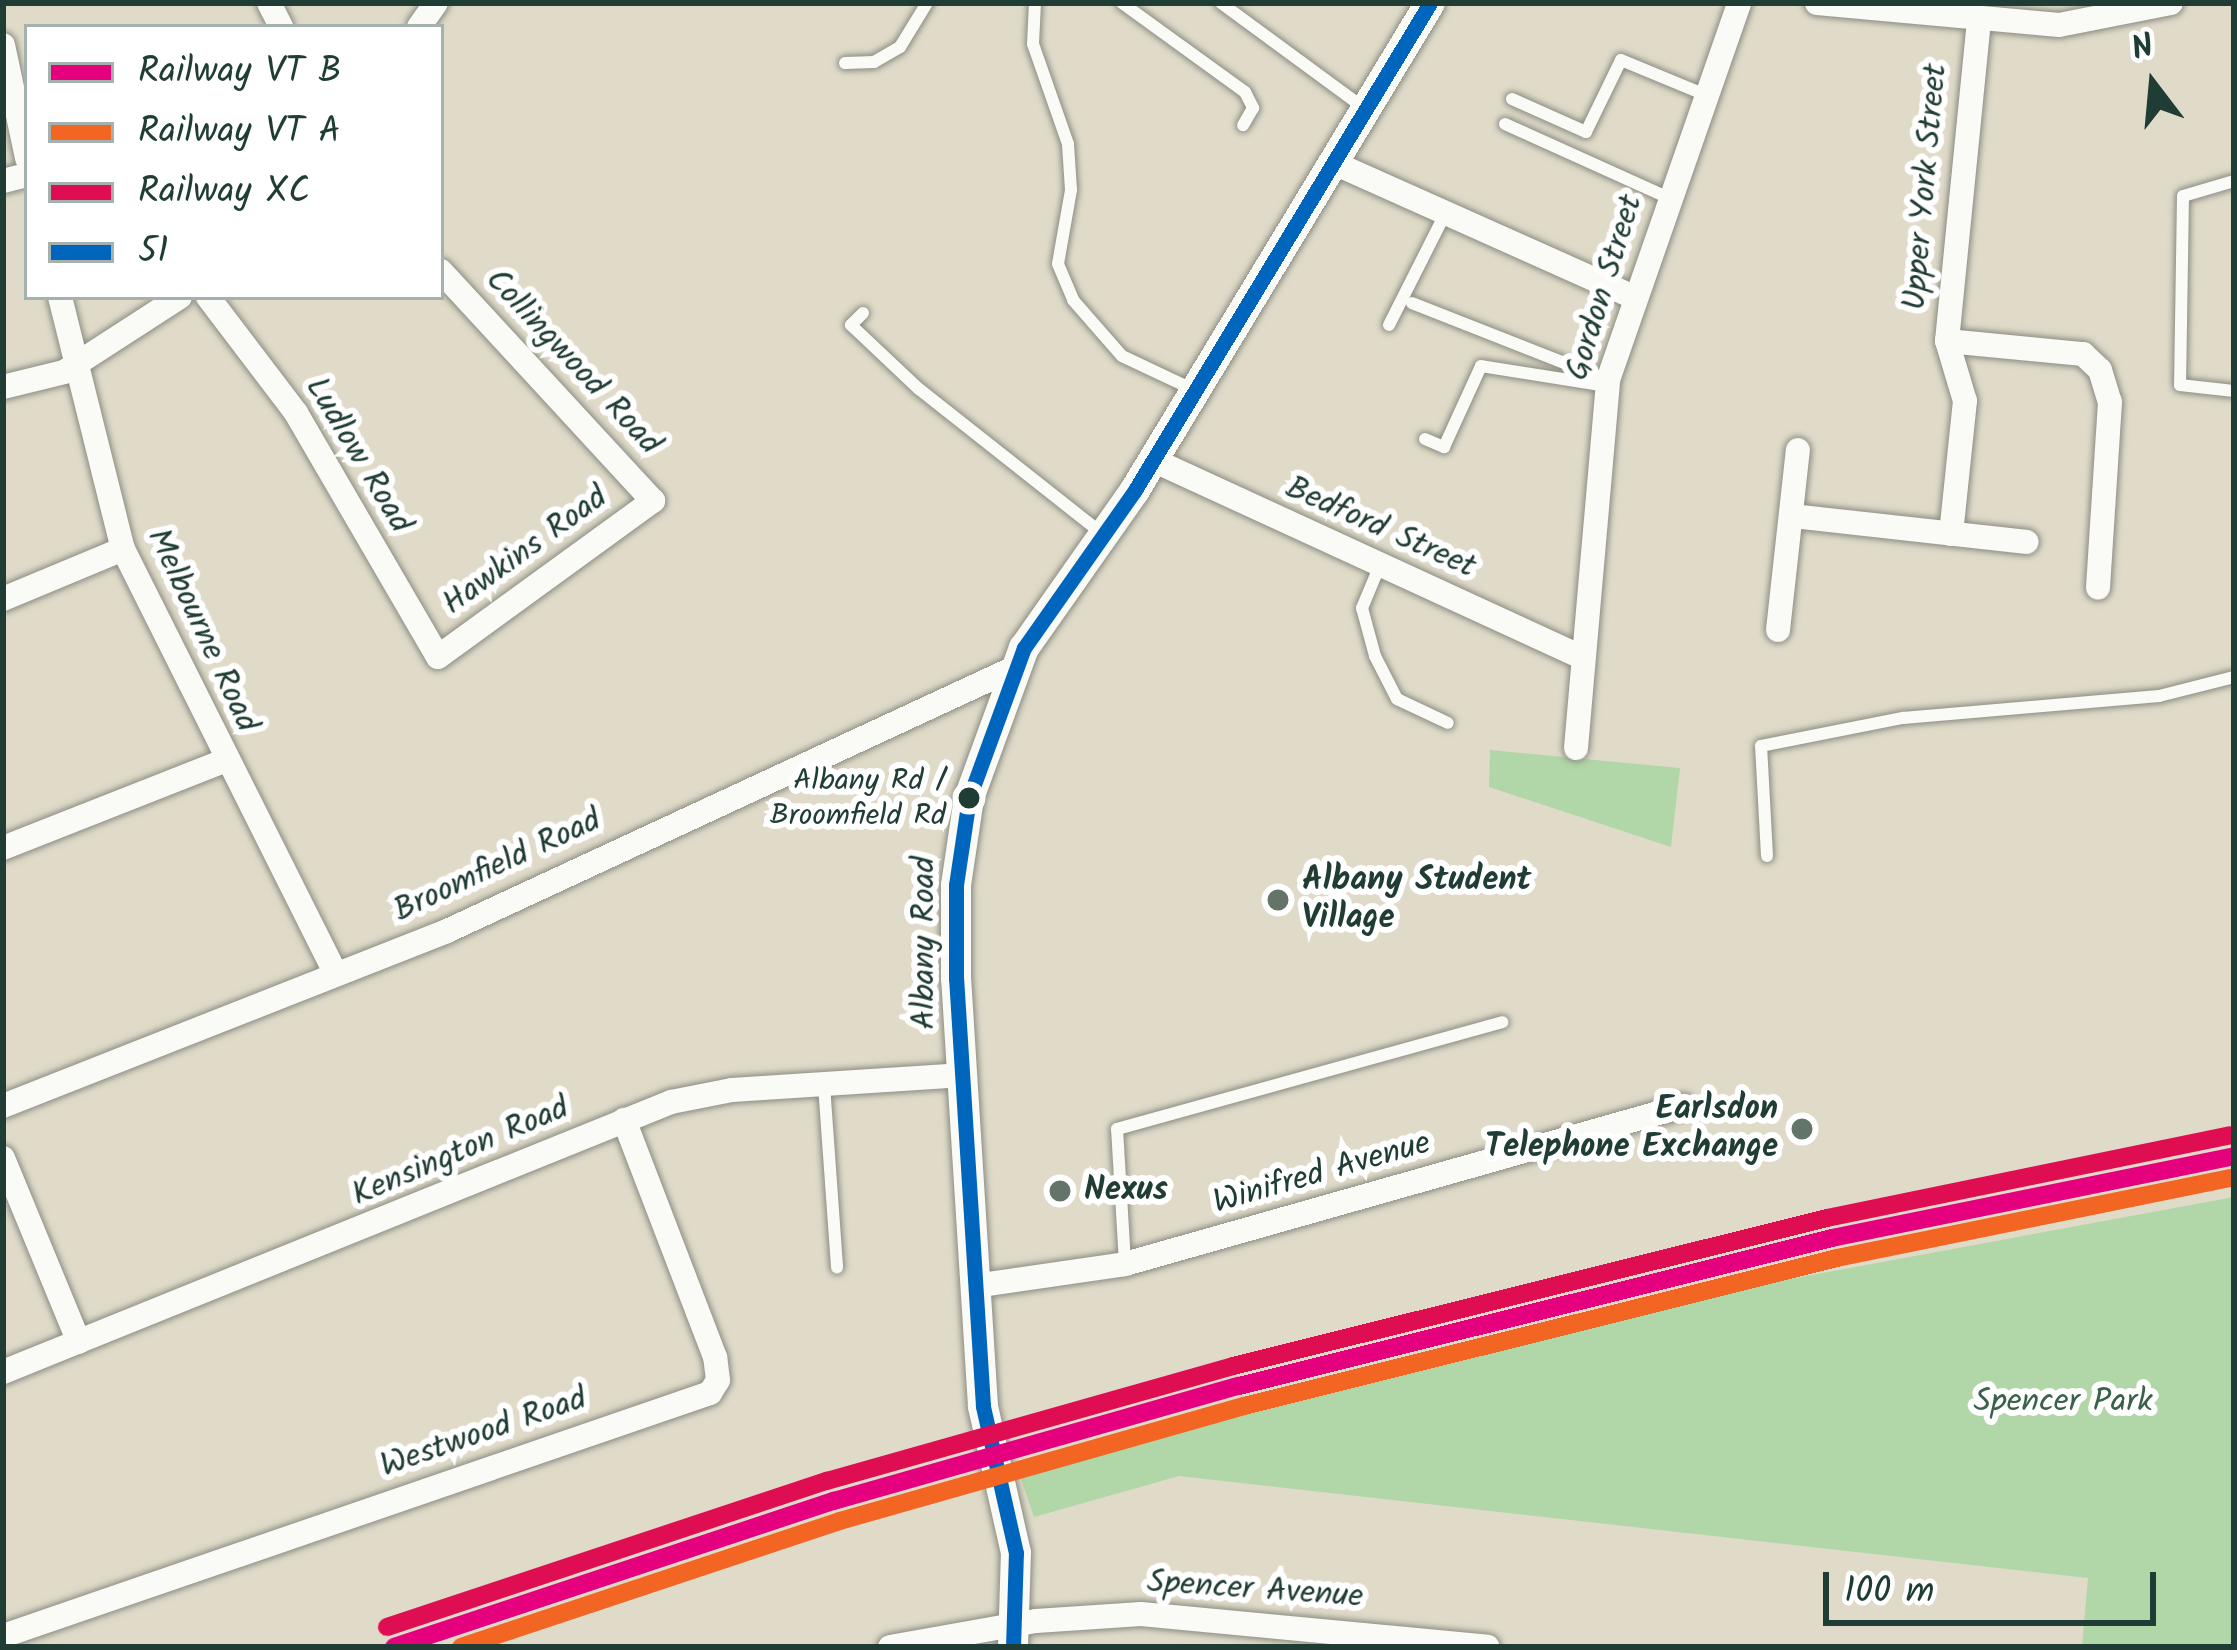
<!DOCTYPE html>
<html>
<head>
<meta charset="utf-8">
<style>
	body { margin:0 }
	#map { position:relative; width:2237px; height:1650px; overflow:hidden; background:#e0dbc9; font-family:Kalam,sans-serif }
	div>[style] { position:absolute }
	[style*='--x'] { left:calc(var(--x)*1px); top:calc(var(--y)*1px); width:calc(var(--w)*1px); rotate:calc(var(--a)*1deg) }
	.green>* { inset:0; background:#b1d6a7 }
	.roads { filter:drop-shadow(0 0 3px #8b8d83) drop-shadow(0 0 3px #8b8d83) }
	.service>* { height:12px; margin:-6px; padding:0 6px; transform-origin:6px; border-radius:6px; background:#fafaf7 }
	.minor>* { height:24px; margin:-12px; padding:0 12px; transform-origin:12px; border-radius:12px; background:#fafaf7 }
	.tertiary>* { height:30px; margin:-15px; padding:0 15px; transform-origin:15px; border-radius:15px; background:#fafaf7 }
	.bus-1>* { height:15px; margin:-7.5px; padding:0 7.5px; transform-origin:7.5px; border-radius:7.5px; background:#0065bd }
	.rail-1>* { height:18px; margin:-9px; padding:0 9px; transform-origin:9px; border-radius:9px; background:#e5007d }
	.rail-2>* { height:18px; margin:-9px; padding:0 9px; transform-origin:9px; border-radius:9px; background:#f26522 }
	.rail-3>* { height:18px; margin:-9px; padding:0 9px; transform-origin:9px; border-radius:9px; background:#df0d52 }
	.dots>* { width:33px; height:33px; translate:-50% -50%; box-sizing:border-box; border:6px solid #fff; border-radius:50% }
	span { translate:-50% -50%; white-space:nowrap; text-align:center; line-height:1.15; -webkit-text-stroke:12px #fff; paint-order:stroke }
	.bus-label { font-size:30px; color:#1f3d34 }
	.right { translate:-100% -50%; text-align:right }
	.street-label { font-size:33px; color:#1f3d34 }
	.poi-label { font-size:33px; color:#1f3d34; font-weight:700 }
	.left { translate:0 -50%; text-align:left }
	.park-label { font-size:33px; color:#3a624a }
	.frame { position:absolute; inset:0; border:6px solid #1f3d34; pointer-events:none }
	.legend { position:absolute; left:24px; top:24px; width:420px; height:276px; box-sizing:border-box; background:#fff; border:3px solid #a5b1ae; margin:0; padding:15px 21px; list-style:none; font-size:36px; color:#1f3d34 }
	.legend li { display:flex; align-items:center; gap:24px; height:60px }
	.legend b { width:60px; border:3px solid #a5b1ae }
	.north { position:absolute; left:2093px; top:24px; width:120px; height:120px; -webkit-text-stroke:9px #fff; paint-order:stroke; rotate:344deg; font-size:33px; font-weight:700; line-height:48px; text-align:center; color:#1f3d34 }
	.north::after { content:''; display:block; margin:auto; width:42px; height:54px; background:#1f3d34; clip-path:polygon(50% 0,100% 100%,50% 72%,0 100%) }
	.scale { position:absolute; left:1823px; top:1572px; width:333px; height:54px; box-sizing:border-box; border:6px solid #1f3d34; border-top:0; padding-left:15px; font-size:36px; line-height:42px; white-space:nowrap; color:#1f3d34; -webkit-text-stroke:9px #fff; paint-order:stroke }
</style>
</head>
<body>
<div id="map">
	<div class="green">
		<div style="clip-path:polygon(1490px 750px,1680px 768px,1671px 847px,1489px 787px)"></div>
		<div style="clip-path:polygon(2234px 1197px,2234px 1647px,2082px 1647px,2088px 1578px,1179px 1476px,1034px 1517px,1018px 1470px,1682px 1299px)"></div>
	</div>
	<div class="roads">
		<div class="service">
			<div style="--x:1035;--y:3;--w:41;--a:92.8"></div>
			<div style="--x:1033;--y:44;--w:106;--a:70.7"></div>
			<div style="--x:1068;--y:144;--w:46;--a:86.3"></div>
			<div style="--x:1071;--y:190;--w:75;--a:100"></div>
			<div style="--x:1058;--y:264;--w:39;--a:67"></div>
			<div style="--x:1073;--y:300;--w:74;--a:48.8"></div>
			<div style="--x:1122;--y:356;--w:80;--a:25.3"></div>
			<div style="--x:1122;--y:3;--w:152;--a:35.9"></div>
			<div style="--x:1245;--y:92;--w:18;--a:63"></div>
			<div style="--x:1253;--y:108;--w:20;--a:120"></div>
			<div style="--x:1221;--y:3;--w:177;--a:36.3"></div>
			<div style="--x:845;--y:63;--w:29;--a:-2"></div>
			<div style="--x:874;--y:62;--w:30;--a:-30"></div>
			<div style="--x:900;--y:47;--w:52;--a:-58.5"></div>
			<div style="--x:1512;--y:99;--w:81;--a:24"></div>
			<div style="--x:1586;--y:132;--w:80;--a:-64.1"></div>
			<div style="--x:1621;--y:60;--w:89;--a:22.5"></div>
			<div style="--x:1505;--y:124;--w:178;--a:24.3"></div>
			<div style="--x:2234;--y:181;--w:53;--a:163.6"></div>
			<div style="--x:2183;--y:196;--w:189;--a:90.9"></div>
			<div style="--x:2180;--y:385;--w:54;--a:6.3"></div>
			<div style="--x:1412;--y:303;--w:210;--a:21.5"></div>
			<div style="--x:863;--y:313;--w:17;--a:135"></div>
			<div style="--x:851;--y:325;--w:93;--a:43.3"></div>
			<div style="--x:919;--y:389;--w:236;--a:38.3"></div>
			<div style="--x:1389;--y:325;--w:124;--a:-63.2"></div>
			<div style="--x:1425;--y:439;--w:21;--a:23"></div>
			<div style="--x:1444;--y:447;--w:89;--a:-65.4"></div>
			<div style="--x:1481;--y:366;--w:128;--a:9"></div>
			<div style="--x:1380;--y:565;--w:47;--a:112.7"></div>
			<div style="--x:1362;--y:608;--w:50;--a:74.8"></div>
			<div style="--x:1375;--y:656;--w:48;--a:62.9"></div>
			<div style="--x:1397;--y:699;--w:56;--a:25.2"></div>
			<div style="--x:1767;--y:856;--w:110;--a:-93.1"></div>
			<div style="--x:1761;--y:746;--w:145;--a:-11.2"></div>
			<div style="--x:1903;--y:718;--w:257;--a:-4.9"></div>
			<div style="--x:2159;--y:696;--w:77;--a:-14.2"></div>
			<div style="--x:824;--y:1085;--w:183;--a:85.9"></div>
			<div style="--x:1125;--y:1263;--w:134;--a:-93.4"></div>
			<div style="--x:1117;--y:1129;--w:400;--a:-15.5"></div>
		</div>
		<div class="minor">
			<div style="--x:269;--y:3;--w:27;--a:63"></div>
			<div style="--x:1817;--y:3;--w:243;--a:5.2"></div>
			<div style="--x:2059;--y:25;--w:114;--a:-11.1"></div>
			<div style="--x:419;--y:27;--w:29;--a:-55"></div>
			<div style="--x:3;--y:45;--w:116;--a:78"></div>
			<div style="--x:1334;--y:163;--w:326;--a:24.1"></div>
			<div style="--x:3;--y:181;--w:25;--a:-14"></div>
			<div style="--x:60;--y:297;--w:260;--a:76"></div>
			<div style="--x:123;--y:549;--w:475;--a:63.4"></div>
			<div style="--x:208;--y:297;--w:146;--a:52.8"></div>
			<div style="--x:296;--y:413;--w:282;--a:59.8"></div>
			<div style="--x:438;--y:657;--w:266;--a:-36"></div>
			<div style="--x:653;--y:501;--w:313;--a:-132.7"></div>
			<div style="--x:1947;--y:341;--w:137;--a:5.5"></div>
			<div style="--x:2083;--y:354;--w:23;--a:43"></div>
			<div style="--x:2100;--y:370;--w:34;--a:73"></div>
			<div style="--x:2110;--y:402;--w:186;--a:93.7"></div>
			<div style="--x:3;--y:387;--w:63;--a:-13.8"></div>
			<div style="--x:64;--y:372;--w:138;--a:-32.9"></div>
			<div style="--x:1153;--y:460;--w:470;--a:24.7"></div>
			<div style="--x:1792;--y:516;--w:236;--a:6.3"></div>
			<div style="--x:1951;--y:534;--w:134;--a:-84"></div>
			<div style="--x:1965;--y:401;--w:63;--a:-106.7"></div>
			<div style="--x:1947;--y:341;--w:324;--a:-84.3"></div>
			<div style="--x:3;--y:599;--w:130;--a:-22.6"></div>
			<div style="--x:1778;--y:630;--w:181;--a:-83.7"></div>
			<div style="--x:1576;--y:748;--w:369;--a:-85"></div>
			<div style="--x:1608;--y:380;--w:399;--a:-70.8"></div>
			<div style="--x:3;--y:848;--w:240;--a:-21.5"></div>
			<div style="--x:3;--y:1106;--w:477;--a:-21.5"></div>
			<div style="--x:447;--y:931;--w:625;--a:-24.88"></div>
			<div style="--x:3;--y:1158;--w:199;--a:67.6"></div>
			<div style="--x:975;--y:1286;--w:152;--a:-8.3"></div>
			<div style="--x:1125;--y:1264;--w:580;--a:-15.81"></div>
			<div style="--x:3;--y:1372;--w:721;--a:-22.01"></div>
			<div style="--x:671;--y:1102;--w:62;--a:-11.1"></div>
			<div style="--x:732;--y:1090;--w:232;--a:-3.7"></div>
			<div style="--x:3;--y:1636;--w:748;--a:-18.97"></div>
			<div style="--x:710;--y:1393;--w:15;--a:-58"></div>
			<div style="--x:718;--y:1380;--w:23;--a:-97"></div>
			<div style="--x:715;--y:1357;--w:254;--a:-111"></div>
			<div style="--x:890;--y:1647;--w:148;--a:-10.1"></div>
			<div style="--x:1036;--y:1621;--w:105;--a:-3.8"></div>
			<div style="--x:1141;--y:1614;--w:348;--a:5.4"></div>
		</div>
		<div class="tertiary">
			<div style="--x:1013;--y:1647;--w:94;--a:-88.2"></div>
			<div style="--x:1016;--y:1553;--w:151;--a:-102.7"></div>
			<div style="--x:983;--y:1406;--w:428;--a:-93.6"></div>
			<div style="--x:956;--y:979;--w:94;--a:-90"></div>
			<div style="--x:956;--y:885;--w:88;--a:-81.5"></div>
			<div style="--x:969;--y:798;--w:160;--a:-69.9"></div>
			<div style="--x:1024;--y:648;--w:193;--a:-54.9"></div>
			<div style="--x:1135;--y:490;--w:569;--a:-58.79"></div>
		</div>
	</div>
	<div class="bus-1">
		<div style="--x:1013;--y:1647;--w:94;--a:-88.2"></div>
		<div style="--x:1016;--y:1553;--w:151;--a:-102.7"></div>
		<div style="--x:983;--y:1406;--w:428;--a:-93.6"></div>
		<div style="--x:956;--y:979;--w:94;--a:-90"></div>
		<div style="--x:956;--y:885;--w:88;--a:-81.5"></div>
		<div style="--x:969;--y:798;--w:160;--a:-69.9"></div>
		<div style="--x:1024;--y:648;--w:193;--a:-54.9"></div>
		<div style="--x:1135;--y:490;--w:569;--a:-58.79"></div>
	</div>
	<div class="rail-1">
		<div style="--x:394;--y:1647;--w:464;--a:-18.4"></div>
		<div style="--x:834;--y:1501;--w:421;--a:-15.9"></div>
		<div style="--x:1239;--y:1386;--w:611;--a:-14.01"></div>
		<div style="--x:1832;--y:1238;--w:410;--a:-11.5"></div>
	</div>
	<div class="rail-2">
		<div style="--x:461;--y:1647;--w:399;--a:-18.4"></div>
		<div style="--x:840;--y:1521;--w:420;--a:-15.9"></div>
		<div style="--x:1244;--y:1406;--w:611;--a:-14.01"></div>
		<div style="--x:1837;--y:1258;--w:405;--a:-11.5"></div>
	</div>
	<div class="rail-3">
		<div style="--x:387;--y:1627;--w:464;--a:-18.4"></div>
		<div style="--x:827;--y:1481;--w:422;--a:-15.8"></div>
		<div style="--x:1233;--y:1366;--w:612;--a:-13.99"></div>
		<div style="--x:1827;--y:1218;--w:411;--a:-11.6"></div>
	</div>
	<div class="dots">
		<div style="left:969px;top:798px;background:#1f3d34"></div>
		<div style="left:1278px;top:900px;background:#637468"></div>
		<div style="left:1802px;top:1129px;background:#637468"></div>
		<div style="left:1060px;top:1191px;background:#637468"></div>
	</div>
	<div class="bus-label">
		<span class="right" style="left:946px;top:798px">Albany Rd /<br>Broomfield Rd</span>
	</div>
	<div class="street-label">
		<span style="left:1927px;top:187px;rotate:-85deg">Upper York Street</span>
		<span style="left:1606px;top:288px;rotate:-73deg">Gordon Street</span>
		<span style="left:572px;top:363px;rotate:47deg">Collingwood Road</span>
		<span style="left:357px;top:456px;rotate:59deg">Ludlow Road</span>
		<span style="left:1380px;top:529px;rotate:24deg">Bedford Street</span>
		<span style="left:526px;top:552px;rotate:-36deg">Hawkins Road</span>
		<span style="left:201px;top:631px;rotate:65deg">Melbourne Road</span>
		<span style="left:498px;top:867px;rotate:-25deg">Broomfield Road</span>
		<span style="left:926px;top:943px;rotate:-90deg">Albany Road</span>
		<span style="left:461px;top:1153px;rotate:-23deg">Kensington Road</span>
		<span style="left:1322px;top:1174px;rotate:-16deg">Winifred Avenue</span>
		<span style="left:484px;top:1434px;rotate:-19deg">Westwood Road</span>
		<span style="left:1255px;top:1591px;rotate:4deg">Spencer Avenue</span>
	</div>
	<div class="poi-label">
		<span class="left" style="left:1302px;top:900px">Albany Student<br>Village</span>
		<span class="right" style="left:1778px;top:1129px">Earlsdon<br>Telephone Exchange</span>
		<span class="left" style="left:1084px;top:1191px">Nexus</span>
	</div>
	<div class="park-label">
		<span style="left:2063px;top:1403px">Spencer Park</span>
	</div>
	<div class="frame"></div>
	<ul class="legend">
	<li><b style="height:15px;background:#e5007d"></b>Railway VT B</li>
	<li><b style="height:15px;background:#f26522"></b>Railway VT A</li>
	<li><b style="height:15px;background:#df0d52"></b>Railway XC</li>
	<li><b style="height:15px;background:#0065bd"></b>51</li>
	</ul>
	<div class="north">N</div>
	<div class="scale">100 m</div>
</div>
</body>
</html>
